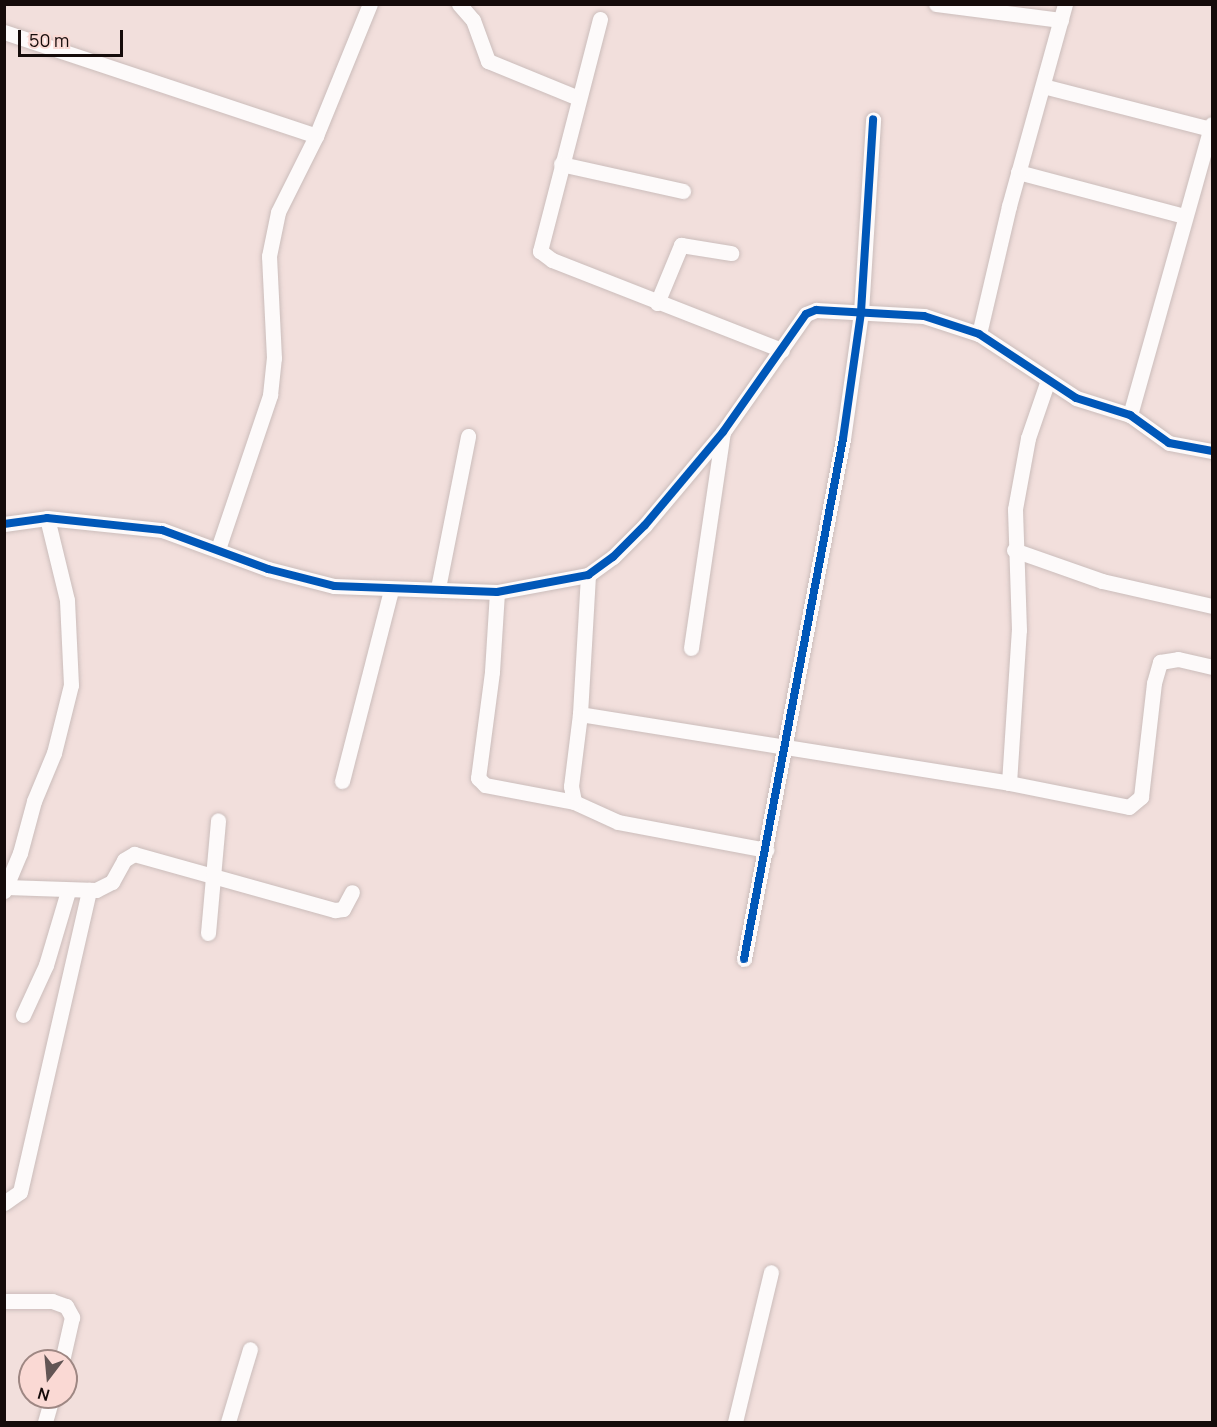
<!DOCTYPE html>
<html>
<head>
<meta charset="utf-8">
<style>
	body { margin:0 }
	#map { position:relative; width:1217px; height:1427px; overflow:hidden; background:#f2dfdc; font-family:Manrope,sans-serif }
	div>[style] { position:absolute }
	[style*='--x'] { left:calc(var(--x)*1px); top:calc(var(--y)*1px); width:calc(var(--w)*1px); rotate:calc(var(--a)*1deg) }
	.roads { filter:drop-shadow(0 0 2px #cbbdbb) drop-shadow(0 0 2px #cbbdbb) }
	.minor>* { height:15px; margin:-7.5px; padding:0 7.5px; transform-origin:7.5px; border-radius:7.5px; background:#fdfafa }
	.cycleway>* { height:8px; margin:-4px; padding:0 4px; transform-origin:4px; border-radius:4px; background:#0057b8 }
	span { translate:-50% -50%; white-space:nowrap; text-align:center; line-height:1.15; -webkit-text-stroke:4.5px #fad9d4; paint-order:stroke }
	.frame { position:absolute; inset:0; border:6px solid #150b0a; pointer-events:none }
	.north { position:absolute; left:18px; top:1349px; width:60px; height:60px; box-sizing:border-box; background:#fad9d4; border:2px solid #9e8783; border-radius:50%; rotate:196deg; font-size:16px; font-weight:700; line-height:24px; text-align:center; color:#150b0a }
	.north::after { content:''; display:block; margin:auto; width:21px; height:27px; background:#625554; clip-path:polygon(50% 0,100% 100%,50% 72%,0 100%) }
	.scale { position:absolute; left:18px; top:30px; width:105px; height:27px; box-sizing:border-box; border:3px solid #150b0a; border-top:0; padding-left:8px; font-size:18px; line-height:21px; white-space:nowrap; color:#150b0a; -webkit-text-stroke:4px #fad9d4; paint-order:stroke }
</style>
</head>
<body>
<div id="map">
	<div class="roads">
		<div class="minor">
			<div style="--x:459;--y:4;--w:21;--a:49"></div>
			<div style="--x:473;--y:20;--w:44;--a:69.9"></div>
			<div style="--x:488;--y:61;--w:97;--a:22.3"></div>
			<div style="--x:936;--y:4;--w:126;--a:7.3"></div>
			<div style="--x:600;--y:19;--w:240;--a:104.5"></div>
			<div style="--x:540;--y:251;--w:15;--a:37"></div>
			<div style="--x:552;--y:260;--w:247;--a:21.4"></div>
			<div style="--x:4;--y:32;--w:329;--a:18.4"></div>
			<div style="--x:1043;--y:86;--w:173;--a:14.4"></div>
			<div style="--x:561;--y:164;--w:125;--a:12.5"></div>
			<div style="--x:1018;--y:172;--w:172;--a:14.8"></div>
			<div style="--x:657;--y:303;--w:63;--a:-67.5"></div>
			<div style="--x:681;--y:245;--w:51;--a:9.1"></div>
			<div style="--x:979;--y:334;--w:131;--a:-76.8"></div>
			<div style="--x:1009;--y:206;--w:210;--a:-74.5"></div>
			<div style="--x:1130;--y:415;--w:302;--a:-74.3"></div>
			<div style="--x:4;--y:524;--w:43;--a:-7.9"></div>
			<div style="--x:47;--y:518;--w:116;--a:6"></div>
			<div style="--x:162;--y:530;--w:113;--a:20.2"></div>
			<div style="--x:268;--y:569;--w:68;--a:14.4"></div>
			<div style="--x:334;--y:586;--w:163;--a:2.1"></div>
			<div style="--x:497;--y:592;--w:93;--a:-10.6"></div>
			<div style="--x:588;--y:575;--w:31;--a:-36"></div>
			<div style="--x:613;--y:557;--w:45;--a:-45"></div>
			<div style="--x:645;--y:525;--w:121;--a:-50"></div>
			<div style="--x:723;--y:432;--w:144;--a:-54.9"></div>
			<div style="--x:806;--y:314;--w:11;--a:-22"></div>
			<div style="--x:816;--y:310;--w:108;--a:3.2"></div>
			<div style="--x:924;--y:316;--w:58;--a:18.1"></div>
			<div style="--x:979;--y:334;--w:116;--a:33.4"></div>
			<div style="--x:1076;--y:398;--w:57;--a:17.5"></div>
			<div style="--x:1130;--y:415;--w:48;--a:35.7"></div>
			<div style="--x:1169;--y:443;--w:44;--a:10.5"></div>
			<div style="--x:218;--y:549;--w:163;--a:-71.3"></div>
			<div style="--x:270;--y:395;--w:37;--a:-84"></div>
			<div style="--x:274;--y:358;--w:102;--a:-92.8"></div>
			<div style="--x:269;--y:256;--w:45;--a:-78.4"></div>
			<div style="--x:278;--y:212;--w:85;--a:-63.4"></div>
			<div style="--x:316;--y:136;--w:143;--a:-67.8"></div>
			<div style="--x:1014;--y:550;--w:93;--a:19.4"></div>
			<div style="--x:1102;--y:581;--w:113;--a:12.8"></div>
			<div style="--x:588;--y:575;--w:139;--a:93.3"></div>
			<div style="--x:580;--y:714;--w:73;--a:97.1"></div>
			<div style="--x:571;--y:786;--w:16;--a:79"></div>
			<div style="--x:574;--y:802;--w:48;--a:24.4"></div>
			<div style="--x:618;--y:822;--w:151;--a:10.7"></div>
			<div style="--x:438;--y:588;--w:155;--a:-78.8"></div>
			<div style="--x:497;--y:592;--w:80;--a:93.6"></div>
			<div style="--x:492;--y:672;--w:107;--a:97.5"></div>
			<div style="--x:478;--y:778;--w:10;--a:45"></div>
			<div style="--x:485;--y:785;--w:91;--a:10.8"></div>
			<div style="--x:691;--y:648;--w:218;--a:-81.6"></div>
			<div style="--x:580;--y:714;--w:435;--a:9.1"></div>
			<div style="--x:1009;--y:783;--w:122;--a:11.3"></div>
			<div style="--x:1129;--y:807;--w:16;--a:-40"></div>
			<div style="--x:1141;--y:797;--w:115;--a:-83.5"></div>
			<div style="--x:1154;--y:683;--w:22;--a:-74"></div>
			<div style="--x:1160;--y:662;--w:18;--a:-9"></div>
			<div style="--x:1178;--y:659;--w:35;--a:13"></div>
			<div style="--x:342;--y:781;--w:197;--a:-75.6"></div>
			<div style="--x:1009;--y:783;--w:153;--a:-86.3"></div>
			<div style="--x:1019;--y:630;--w:121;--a:-91.9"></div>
			<div style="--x:1015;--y:509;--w:72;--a:-79.6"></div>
			<div style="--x:1028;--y:438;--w:61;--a:-71"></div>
			<div style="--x:6;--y:887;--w:90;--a:1.9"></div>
			<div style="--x:96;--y:890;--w:18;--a:-27"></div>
			<div style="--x:112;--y:882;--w:25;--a:-61"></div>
			<div style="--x:124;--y:860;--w:12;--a:-31"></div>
			<div style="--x:134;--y:854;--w:209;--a:15.6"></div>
			<div style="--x:335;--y:910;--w:8;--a:-7"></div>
			<div style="--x:343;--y:909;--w:19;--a:-62"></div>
			<div style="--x:4;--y:891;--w:41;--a:-67.2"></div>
			<div style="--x:20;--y:853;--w:54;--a:-74.9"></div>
			<div style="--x:34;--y:801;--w:52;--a:-67.4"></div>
			<div style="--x:54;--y:753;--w:70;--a:-76"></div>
			<div style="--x:71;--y:685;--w:85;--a:-92.7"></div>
			<div style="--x:67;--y:600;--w:84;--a:-103.7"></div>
			<div style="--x:208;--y:933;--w:113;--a:-84.9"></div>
			<div style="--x:744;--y:959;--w:529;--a:-79.22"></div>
			<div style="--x:843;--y:439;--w:128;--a:-81.9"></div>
			<div style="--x:861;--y:312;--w:193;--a:-86.4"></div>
			<div style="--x:23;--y:1015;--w:55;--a:-65.3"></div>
			<div style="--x:46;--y:965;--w:77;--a:-73.4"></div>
			<div style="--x:4;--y:1203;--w:19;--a:-35"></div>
			<div style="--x:20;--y:1192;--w:310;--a:-77.1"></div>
			<div style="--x:4;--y:1301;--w:48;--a:0"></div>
			<div style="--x:52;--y:1301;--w:15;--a:20"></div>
			<div style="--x:66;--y:1306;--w:13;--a:61"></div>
			<div style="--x:72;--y:1317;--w:45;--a:102.8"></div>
			<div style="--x:45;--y:1422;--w:26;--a:-74"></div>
			<div style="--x:228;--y:1422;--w:76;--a:-73.2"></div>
			<div style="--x:735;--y:1422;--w:154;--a:-76.5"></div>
		</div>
	</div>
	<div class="cycleway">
		<div style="--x:4;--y:524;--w:43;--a:-7.9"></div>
		<div style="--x:47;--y:518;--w:116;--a:6"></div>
		<div style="--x:162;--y:530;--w:113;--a:20.2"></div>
		<div style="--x:268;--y:569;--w:68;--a:14.4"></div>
		<div style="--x:334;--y:586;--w:163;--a:2.1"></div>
		<div style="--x:497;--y:592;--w:93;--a:-10.6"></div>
		<div style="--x:588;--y:575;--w:31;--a:-36"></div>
		<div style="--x:613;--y:557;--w:45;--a:-45"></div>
		<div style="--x:645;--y:525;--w:121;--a:-50"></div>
		<div style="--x:723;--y:432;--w:144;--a:-54.9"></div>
		<div style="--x:806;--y:314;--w:11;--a:-22"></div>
		<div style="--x:816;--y:310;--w:108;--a:3.2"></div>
		<div style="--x:924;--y:316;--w:58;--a:18.1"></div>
		<div style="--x:979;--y:334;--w:116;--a:33.4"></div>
		<div style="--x:1076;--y:398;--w:57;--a:17.5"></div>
		<div style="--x:1130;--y:415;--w:48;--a:35.7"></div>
		<div style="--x:1169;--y:443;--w:44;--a:10.5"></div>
		<div style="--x:744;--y:959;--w:529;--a:-79.22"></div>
		<div style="--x:843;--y:439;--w:128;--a:-81.9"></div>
		<div style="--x:861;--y:312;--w:193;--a:-86.4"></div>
	</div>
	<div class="frame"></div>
	<div class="north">N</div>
	<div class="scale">50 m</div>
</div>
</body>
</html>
